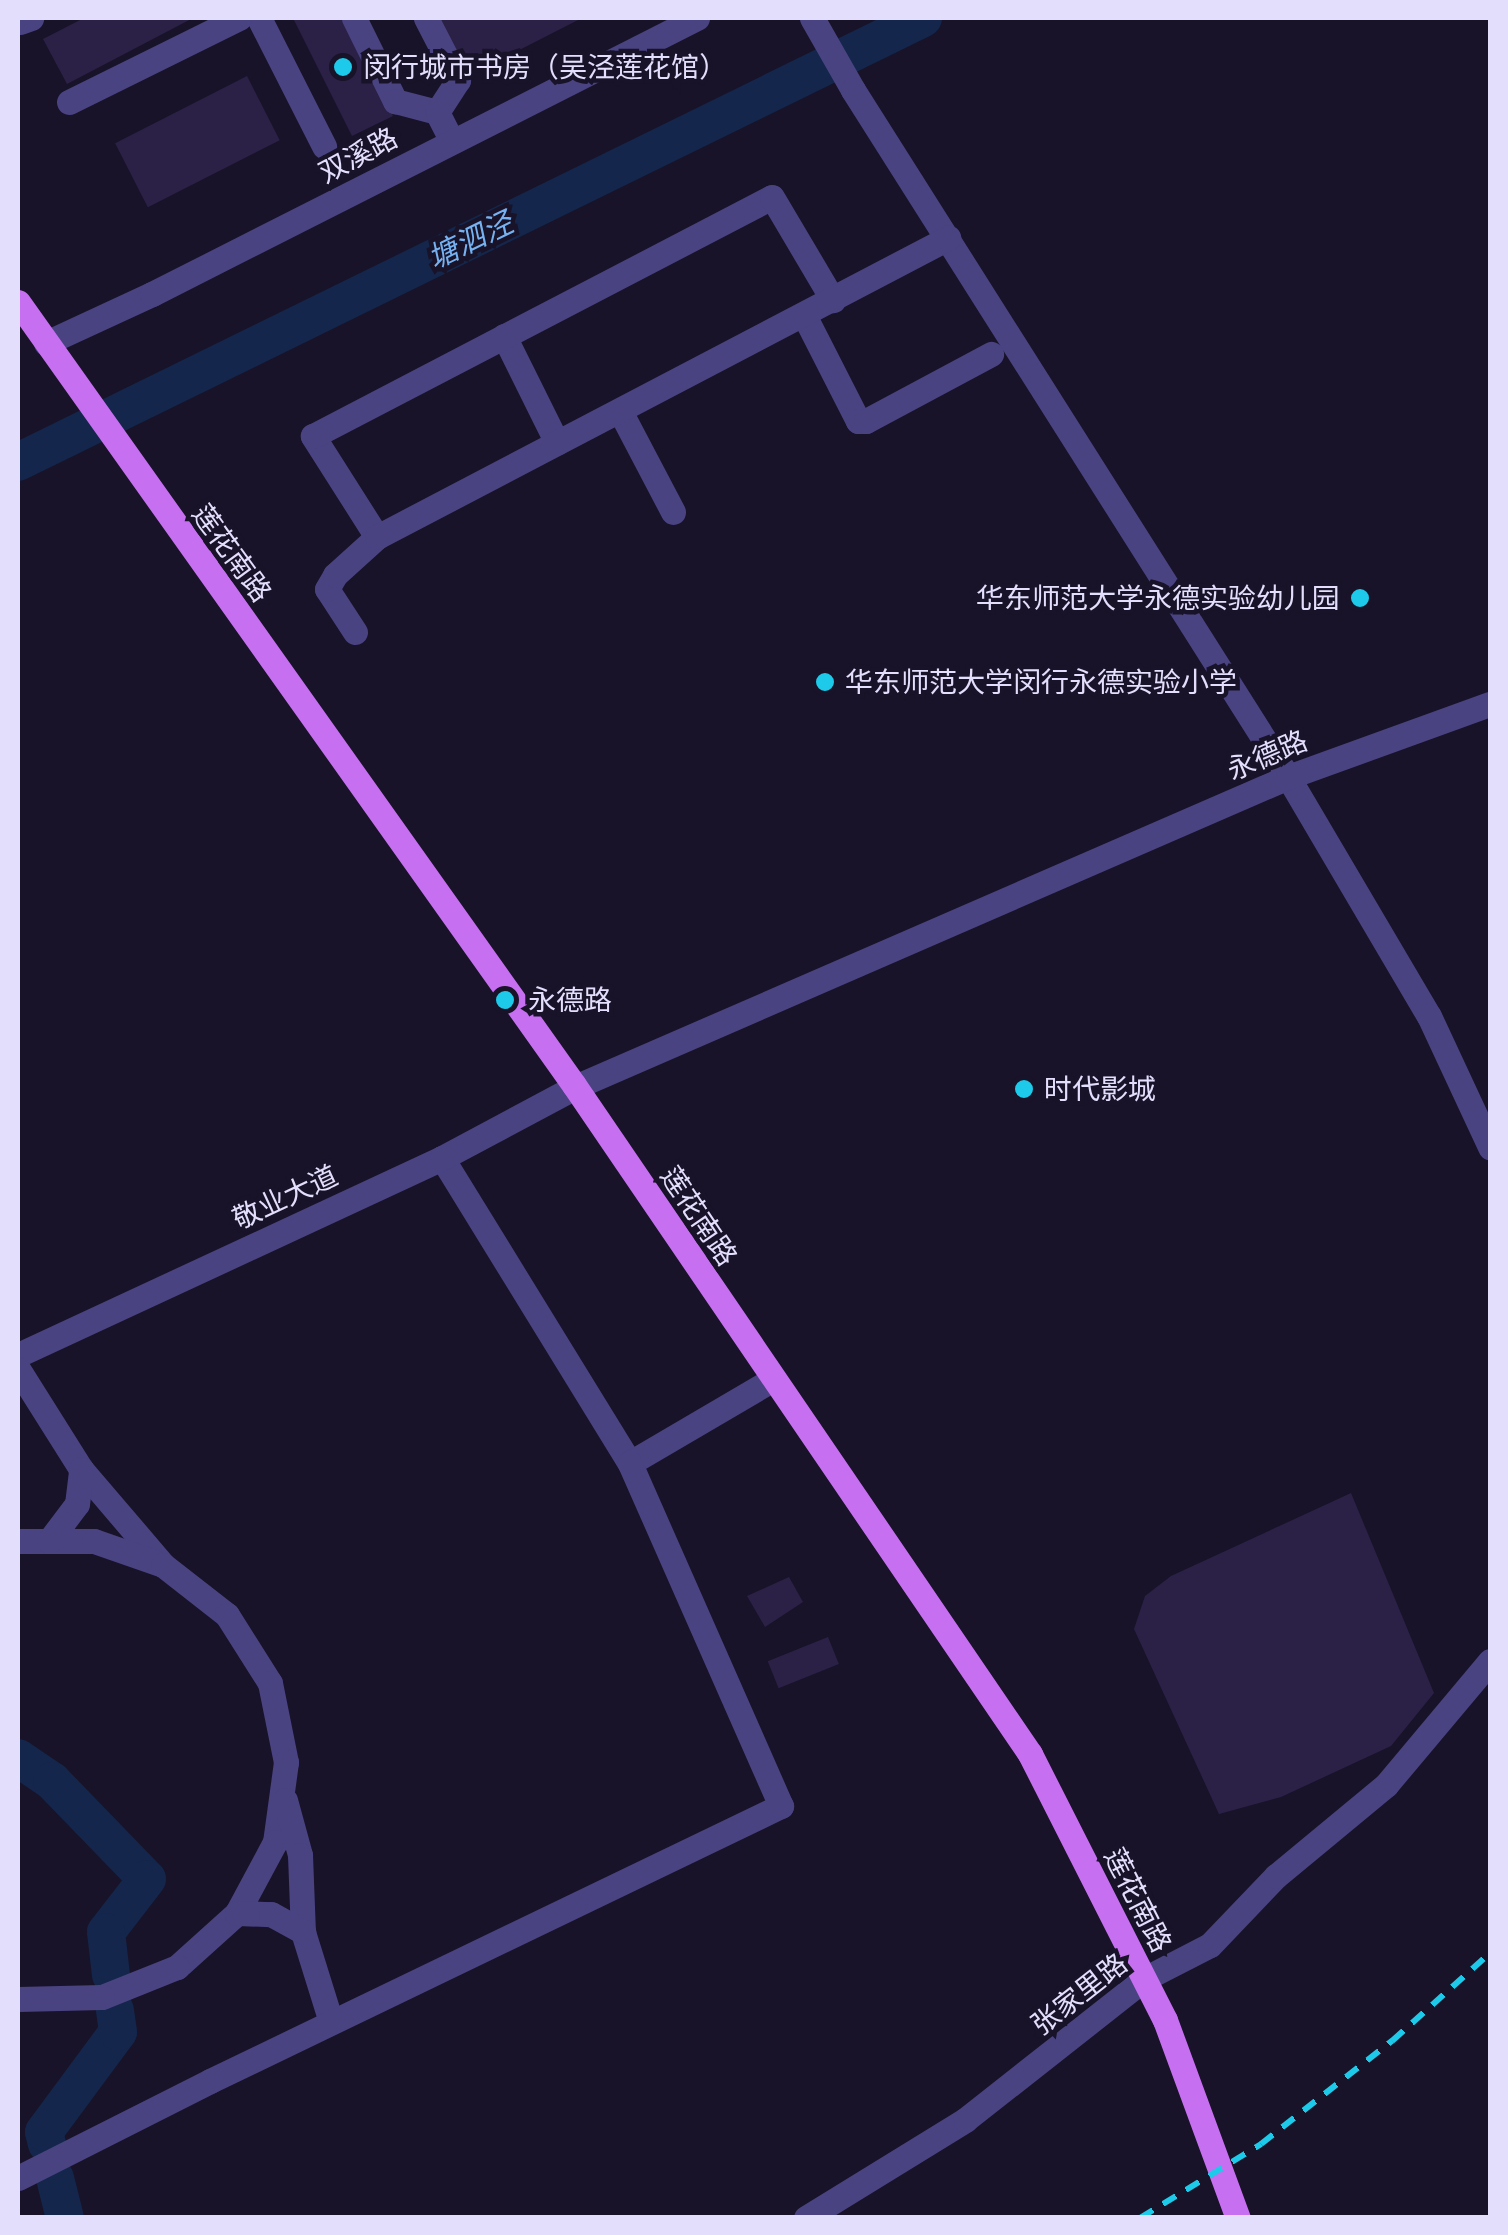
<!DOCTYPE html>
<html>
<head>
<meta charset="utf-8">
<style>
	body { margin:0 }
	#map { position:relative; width:1508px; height:2235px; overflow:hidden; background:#181328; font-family:Ubuntu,"Noto Sans SC",sans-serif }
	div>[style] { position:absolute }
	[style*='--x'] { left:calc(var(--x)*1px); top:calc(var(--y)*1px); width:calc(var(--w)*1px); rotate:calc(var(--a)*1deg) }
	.river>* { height:38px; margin:-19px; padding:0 19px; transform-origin:19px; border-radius:19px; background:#14264b }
	.building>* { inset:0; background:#2b2147; transform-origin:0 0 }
	.minor>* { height:25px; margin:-12.5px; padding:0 12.5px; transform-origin:12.5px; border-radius:12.5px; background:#494382 }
	.tertiary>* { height:25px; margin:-12.5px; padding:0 12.5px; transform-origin:12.5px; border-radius:12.5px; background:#494382 }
	.primary>* { height:25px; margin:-12.5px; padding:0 12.5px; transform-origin:12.5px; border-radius:12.5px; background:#c76ff1 }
	.rail>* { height:6px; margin-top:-3px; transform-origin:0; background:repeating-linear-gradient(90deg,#1dcae9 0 15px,transparent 0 27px) }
	.dots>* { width:28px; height:28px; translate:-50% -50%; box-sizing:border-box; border:5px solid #181328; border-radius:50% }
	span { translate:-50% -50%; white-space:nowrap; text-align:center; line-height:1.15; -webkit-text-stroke:9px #181328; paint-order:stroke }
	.poi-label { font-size:28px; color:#e3defc }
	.left { translate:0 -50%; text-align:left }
	.right { translate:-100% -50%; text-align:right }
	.street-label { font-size:28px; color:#e3defc }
	.water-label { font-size:30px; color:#76b2f1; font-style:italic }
	.frame { position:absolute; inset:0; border:20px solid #e3defc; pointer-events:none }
</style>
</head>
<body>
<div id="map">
	<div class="river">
		<div style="--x:18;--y:462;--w:1008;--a:-26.13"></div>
		<div style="--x:18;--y:1758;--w:41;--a:34.1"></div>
		<div style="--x:52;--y:1781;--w:136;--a:45.9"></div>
		<div style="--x:147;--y:1879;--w:67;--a:127.7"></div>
		<div style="--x:106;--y:1932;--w:43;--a:83.4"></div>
		<div style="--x:47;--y:2144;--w:12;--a:-104"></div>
		<div style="--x:44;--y:2132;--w:124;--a:-53.5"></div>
		<div style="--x:118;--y:2032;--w:22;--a:-98"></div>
		<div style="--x:55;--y:2178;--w:41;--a:76"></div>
	</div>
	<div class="building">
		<div style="clip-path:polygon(84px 18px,193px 18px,67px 84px,43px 39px)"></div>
		<div style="clip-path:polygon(293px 18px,344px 18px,393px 116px,352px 136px)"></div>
		<div style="clip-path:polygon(436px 18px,582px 18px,468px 76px)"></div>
		<div style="left:247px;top:76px;width:72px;height:148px;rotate:63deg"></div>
		<div style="clip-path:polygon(1351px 1493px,1434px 1693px,1391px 1746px,1281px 1797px,1219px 1814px,1134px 1629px,1145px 1596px,1171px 1576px)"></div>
		<div style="clip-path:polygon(789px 1577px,803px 1602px,765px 1627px,747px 1596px)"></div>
		<div style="left:828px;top:1637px;width:29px;height:65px;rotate:68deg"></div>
	</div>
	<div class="minor">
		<div style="--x:18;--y:18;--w:4;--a:63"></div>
		<div style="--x:20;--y:22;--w:12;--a:-20"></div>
		<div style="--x:259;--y:18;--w:144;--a:63.1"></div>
		<div style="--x:354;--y:18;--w:93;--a:63.7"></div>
		<div style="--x:395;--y:101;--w:43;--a:14.7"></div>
		<div style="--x:437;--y:112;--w:31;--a:63"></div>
		<div style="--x:426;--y:18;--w:70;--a:62.7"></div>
		<div style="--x:458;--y:80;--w:38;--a:123"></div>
		<div style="--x:812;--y:18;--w:83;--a:60.3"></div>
		<div style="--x:853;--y:90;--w:813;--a:57.66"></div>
		<div style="--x:1288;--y:777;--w:277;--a:59.5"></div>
		<div style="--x:1429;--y:1016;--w:145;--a:65"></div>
		<div style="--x:69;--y:102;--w:190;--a:-26.3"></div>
		<div style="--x:804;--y:315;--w:119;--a:63"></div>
		<div style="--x:858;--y:421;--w:8;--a:0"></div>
		<div style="--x:866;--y:421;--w:142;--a:-28.2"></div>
		<div style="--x:504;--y:336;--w:119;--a:63.6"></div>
		<div style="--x:46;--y:343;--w:117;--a:-24.8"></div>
		<div style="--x:152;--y:294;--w:611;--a:-26.86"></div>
		<div style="--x:620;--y:411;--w:114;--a:62.3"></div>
		<div style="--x:377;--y:537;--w:120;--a:-122.4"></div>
		<div style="--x:313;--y:436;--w:517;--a:-27.51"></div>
		<div style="--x:772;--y:197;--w:120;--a:59.4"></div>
		<div style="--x:355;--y:632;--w:51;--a:-123.1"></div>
		<div style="--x:327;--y:589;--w:16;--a:-60"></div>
		<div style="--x:335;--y:575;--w:57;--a:-42.1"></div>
		<div style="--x:377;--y:537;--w:645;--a:-27.64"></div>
		<div style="--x:442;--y:1158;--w:358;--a:58.4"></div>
		<div style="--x:630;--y:1463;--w:166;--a:-30.4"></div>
		<div style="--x:18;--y:1355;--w:468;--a:-24.9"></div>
		<div style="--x:442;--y:1158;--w:151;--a:-28.1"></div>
		<div style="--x:18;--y:1369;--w:118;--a:57.8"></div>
		<div style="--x:81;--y:1469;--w:126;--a:49.5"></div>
		<div style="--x:18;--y:1541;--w:76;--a:0"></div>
		<div style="--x:94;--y:1541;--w:73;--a:19.2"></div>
		<div style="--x:163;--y:1565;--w:81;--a:38"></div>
		<div style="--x:227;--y:1615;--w:80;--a:57.7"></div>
		<div style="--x:270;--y:1683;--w:81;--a:78.6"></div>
		<div style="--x:286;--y:1762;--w:81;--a:97.8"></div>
		<div style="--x:275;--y:1842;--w:81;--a:118.2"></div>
		<div style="--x:237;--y:1913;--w:81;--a:138"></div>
		<div style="--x:177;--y:1967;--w:81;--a:158.2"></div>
		<div style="--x:102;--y:1997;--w:84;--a:178.6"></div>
		<div style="--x:49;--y:1541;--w:46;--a:-52.9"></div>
		<div style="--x:77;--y:1504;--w:35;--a:-83"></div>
		<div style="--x:285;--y:1800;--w:57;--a:74.7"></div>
		<div style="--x:300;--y:1855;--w:77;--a:87.8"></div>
		<div style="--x:303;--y:1932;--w:94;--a:72.7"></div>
		<div style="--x:237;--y:1913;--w:34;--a:2"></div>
		<div style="--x:271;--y:1914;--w:37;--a:29"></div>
		<div style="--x:18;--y:2178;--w:215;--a:-26.8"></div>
		<div style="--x:210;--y:2081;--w:634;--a:-25.72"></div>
		<div style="--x:781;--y:1806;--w:375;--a:-113.8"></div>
		<div style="--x:806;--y:2218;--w:187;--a:-31.6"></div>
		<div style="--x:965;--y:2120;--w:228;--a:-38.2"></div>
		<div style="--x:1144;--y:1979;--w:74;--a:-27.3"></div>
		<div style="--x:1210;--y:1945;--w:95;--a:-46.3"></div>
		<div style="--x:1276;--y:1876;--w:143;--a:-39.6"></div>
		<div style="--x:1386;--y:1785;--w:162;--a:-50"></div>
	</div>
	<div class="tertiary">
		<div style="--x:575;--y:1087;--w:777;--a:-23.5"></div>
		<div style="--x:1288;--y:777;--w:215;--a:-19.9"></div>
	</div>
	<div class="primary">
		<div style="--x:18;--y:302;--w:960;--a:54.62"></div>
		<div style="--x:574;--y:1085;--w:810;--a:55.72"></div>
		<div style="--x:1030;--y:1754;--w:298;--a:63.1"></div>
		<div style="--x:1165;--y:2020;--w:211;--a:69.8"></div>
	</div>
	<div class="rail">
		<div style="--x:1140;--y:2218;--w:142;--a:-31.4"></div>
		<div style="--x:1261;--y:2144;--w:167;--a:-38.2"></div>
		<div style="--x:1392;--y:2041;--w:132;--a:-41.9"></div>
	</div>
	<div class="dots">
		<div style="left:343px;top:67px;background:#1dcae9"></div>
		<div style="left:1360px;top:598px;background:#1dcae9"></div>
		<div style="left:825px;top:682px;background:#1dcae9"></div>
		<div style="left:505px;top:1000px;background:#1dcae9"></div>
		<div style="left:1024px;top:1089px;background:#1dcae9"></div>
	</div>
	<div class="poi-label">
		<span class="left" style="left:363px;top:67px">闵行城市书房（吴泾莲花馆）</span>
		<span class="right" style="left:1340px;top:598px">华东师范大学永德实验幼儿园</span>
		<span class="left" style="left:845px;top:682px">华东师范大学闵行永德实验小学</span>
		<span class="left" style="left:528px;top:1000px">永德路</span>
		<span class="left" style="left:1044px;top:1089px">时代影城</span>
	</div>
	<div class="street-label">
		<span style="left:358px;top:155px;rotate:-28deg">双溪路</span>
		<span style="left:232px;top:553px;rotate:54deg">莲花南路</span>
		<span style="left:1267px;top:755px;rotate:-23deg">永德路</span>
		<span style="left:285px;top:1197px;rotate:-25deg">敬业大道</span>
		<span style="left:699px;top:1216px;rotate:56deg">莲花南路</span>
		<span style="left:1138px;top:1900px;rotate:63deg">莲花南路</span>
		<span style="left:1079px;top:1994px;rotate:-38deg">张家里路</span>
	</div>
	<div class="water-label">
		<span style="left:470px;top:240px;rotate:-26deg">塘泗泾</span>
	</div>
	<div class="frame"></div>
</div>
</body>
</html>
